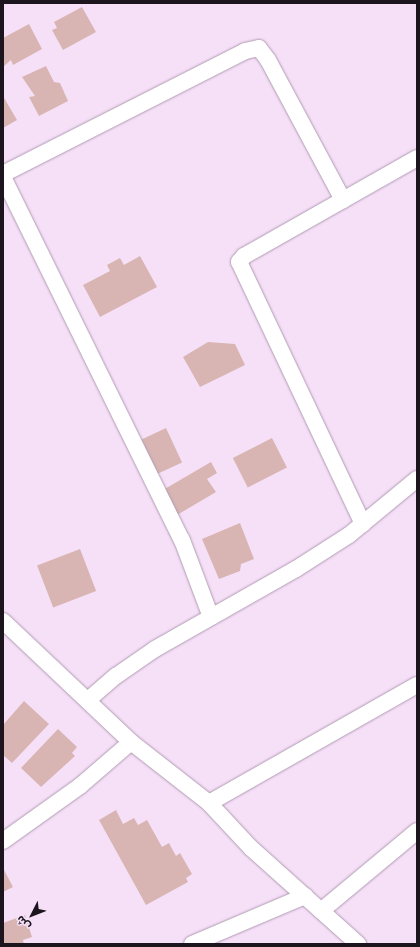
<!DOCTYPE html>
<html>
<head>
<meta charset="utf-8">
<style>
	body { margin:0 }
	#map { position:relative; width:420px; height:947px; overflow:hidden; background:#f6e0f8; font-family:"PT Sans Narrow","Noto Sans Arabic",sans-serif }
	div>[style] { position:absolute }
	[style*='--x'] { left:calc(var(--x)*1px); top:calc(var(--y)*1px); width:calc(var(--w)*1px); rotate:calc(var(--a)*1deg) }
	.building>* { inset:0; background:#d8b5b2; transform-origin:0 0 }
	.roads { filter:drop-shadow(0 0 1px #b09bb2) drop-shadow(0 0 1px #b09bb2) }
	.minor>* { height:16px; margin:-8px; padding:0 8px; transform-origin:8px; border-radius:8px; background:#fff }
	span { translate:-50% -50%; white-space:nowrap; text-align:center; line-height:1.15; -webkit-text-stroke:3px #f6e0f8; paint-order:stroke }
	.frame { position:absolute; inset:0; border:4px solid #1c151d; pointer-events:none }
	.north { position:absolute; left:12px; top:895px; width:40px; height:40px; -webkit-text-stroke:3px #f6e0f8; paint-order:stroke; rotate:228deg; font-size:11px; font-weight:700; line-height:16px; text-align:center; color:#1c151d }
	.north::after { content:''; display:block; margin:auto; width:14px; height:18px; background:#1c151d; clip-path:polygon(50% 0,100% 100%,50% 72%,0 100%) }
</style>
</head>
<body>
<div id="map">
	<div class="building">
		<div style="clip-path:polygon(82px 7px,96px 32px,63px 50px,52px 30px,57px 28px,54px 22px)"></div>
		<div style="clip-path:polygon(29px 24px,42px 49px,13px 65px,11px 60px,3px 67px,3px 38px)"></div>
		<div style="clip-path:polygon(46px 66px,54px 82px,60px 83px,68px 101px,39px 116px,29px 97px,35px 96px,22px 77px)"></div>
		<div style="clip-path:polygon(3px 96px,17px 120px,3px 128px)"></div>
		<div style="clip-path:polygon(140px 256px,157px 287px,100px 317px,83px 285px,110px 271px,107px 265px,120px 258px,124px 265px)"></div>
		<div style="clip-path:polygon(208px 342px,235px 344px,245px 365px,200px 387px,183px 357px)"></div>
		<div style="left:166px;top:428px;width:38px;height:27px;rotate:65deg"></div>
		<div style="left:272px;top:438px;width:33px;height:44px;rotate:63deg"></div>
		<div style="clip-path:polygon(211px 462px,217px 473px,207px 479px,216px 492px,177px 515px,163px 490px)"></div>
		<div style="clip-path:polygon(240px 523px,254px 559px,241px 564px,240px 571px,219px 579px,202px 539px)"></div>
		<div style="left:80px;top:549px;width:45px;height:46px;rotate:69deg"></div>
		<div style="clip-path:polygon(24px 701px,49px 724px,12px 763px,3px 755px,3px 725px)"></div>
		<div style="clip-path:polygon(58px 729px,77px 747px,72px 753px,75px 756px,41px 787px,21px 768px)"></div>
		<div style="clip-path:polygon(116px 810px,123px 824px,134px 818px,138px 825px,147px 820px,162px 847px,169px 843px,176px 856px,180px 853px,192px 874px,186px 878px,188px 882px,146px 905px,99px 820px)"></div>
		<div style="clip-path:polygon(3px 868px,13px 887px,3px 892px)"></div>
		<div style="clip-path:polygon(25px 915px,32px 937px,23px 940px,24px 944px,3px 944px,3px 923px)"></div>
	</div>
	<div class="roads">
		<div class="minor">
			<div style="--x:3;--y:174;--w:271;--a:-26.9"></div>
			<div style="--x:245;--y:51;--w:14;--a:-12"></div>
			<div style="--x:259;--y:48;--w:15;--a:53"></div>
			<div style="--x:268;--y:60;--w:159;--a:61.8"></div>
			<div style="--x:3;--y:177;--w:405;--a:63.8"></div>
			<div style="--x:182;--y:540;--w:82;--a:69.4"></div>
			<div style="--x:363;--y:524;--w:290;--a:-115.3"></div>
			<div style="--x:239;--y:262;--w:8;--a:-50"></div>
			<div style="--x:244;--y:256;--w:199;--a:-29.5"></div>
			<div style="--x:3;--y:621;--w:176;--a:43.4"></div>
			<div style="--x:131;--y:742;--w:99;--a:38"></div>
			<div style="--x:209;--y:803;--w:62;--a:47"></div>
			<div style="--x:251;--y:848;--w:144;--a:41.9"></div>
			<div style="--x:88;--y:700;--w:37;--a:-41"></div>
			<div style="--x:116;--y:676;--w:47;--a:-34.7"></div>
			<div style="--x:155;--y:649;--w:162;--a:-29.6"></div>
			<div style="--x:296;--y:569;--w:63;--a:-32.7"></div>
			<div style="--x:349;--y:535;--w:88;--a:-39.5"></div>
			<div style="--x:209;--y:803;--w:239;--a:-29.6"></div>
			<div style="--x:3;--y:841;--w:95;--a:-35.5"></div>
			<div style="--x:80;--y:786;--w:67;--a:-40.8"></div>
			<div style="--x:321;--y:911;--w:125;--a:-39.8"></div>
			<div style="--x:192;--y:944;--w:123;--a:-23"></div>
		</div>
	</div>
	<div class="frame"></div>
	<div class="north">ش</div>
</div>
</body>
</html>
